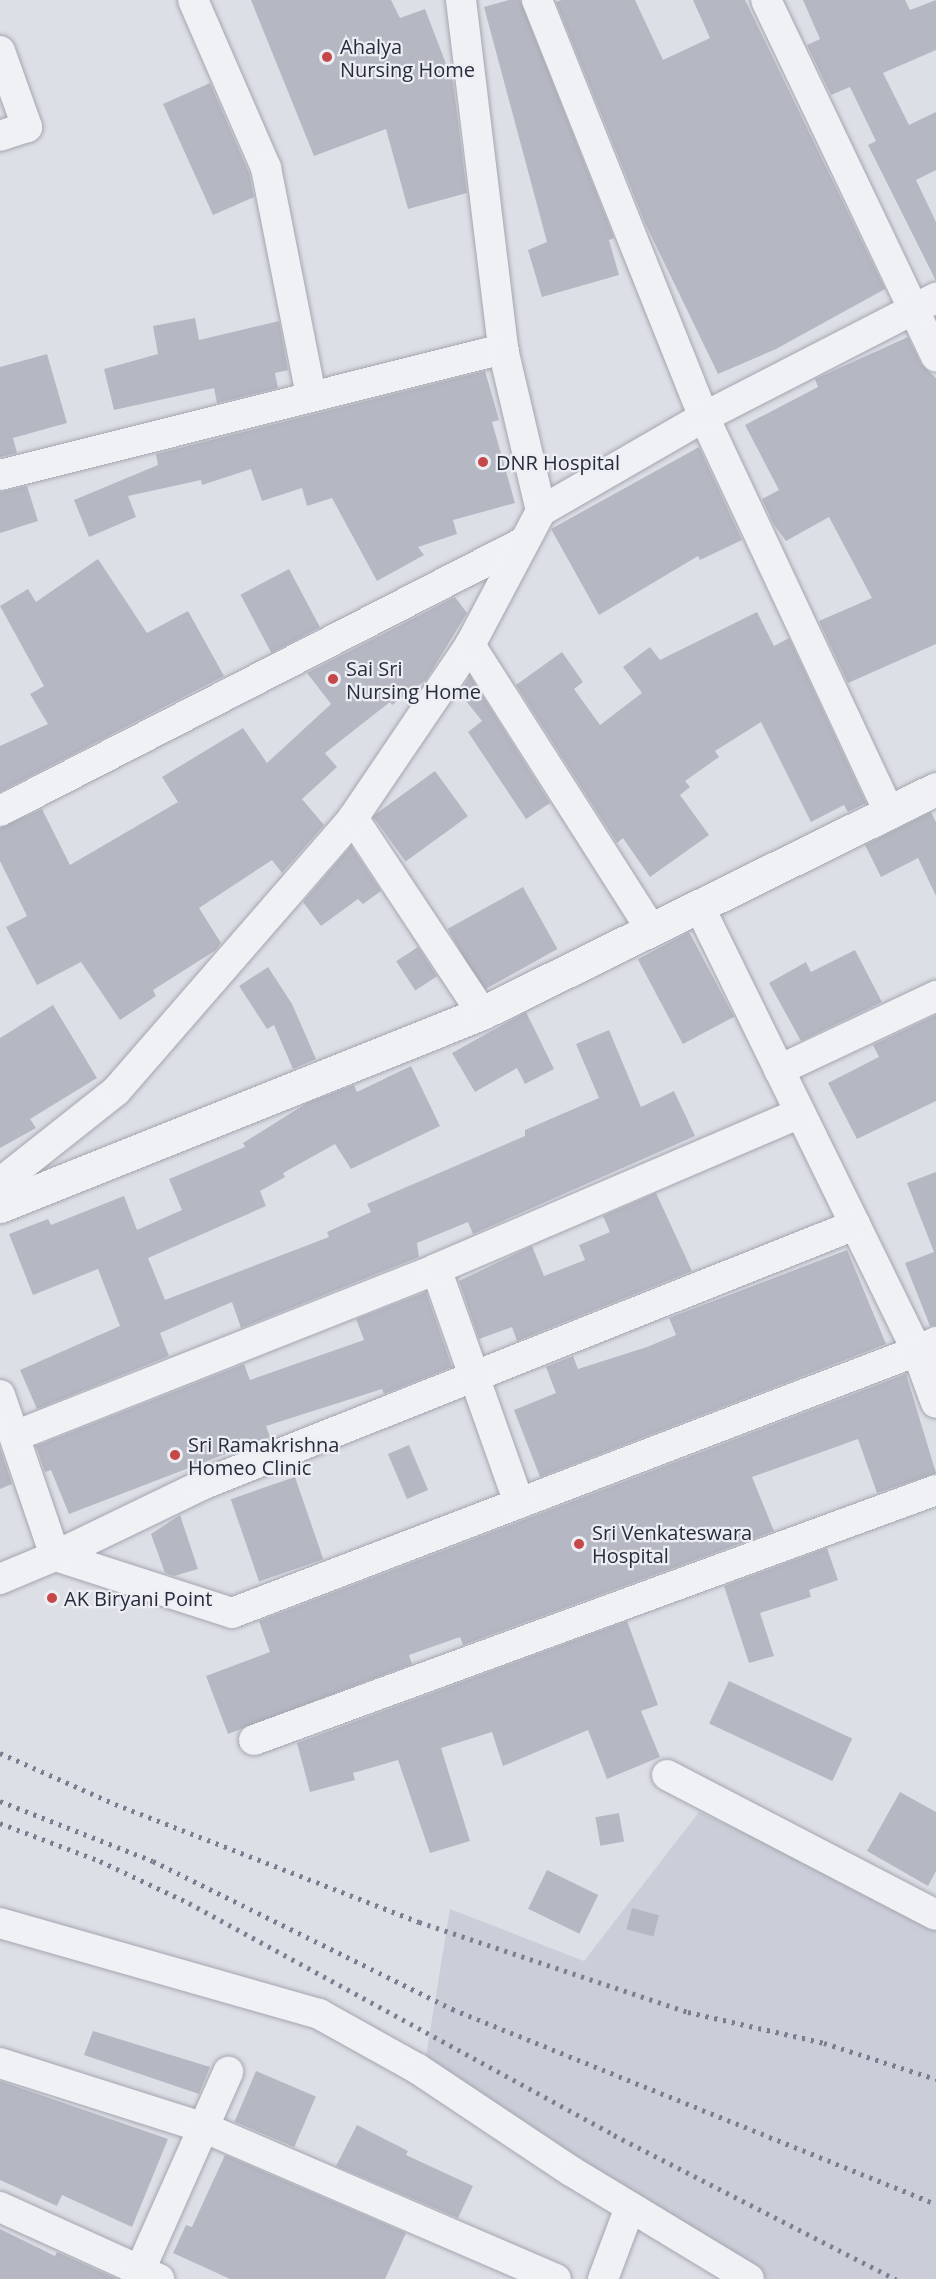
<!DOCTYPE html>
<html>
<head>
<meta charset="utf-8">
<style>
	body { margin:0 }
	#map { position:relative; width:936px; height:2279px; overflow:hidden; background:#dddfe6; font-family:"Open Sans",sans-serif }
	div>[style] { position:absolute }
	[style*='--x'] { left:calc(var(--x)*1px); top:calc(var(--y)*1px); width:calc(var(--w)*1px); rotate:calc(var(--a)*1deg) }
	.built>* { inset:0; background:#cbced8 }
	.building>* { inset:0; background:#b5b8c3; transform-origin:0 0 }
	.roads { filter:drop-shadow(0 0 2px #a3a6b0) drop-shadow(0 0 2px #a3a6b0) }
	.minor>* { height:30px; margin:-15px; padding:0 15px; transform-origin:15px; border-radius:15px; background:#f0f1f5 }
	.tertiary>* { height:33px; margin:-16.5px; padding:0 16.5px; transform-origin:16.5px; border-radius:16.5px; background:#f0f1f5 }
	.rail>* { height:4.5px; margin-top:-2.25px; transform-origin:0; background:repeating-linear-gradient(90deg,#787d8f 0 3px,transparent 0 9px) }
	.dots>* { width:16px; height:16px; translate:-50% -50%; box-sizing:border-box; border:3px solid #eceef4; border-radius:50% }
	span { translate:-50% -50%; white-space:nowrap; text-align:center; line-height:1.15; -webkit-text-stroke:4.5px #eceef4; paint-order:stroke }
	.poi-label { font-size:20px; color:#272c3c }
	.left { translate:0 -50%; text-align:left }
</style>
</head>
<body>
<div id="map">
	<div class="built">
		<div style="clip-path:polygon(699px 1812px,936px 1919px,936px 2279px,762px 2279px,630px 2207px,426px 2056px,450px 1909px,584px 1961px)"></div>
	</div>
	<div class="building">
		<div style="clip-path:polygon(251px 0,391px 0,400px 18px,425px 9px,453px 82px,467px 193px,408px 209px,386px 129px,314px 156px)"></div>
		<div style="clip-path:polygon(509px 0,520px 0,614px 238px,609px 240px,619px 275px,542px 297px,528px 250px,547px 242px,484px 7px)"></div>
		<div style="clip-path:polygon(561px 0,635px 0,663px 60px,710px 38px,693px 0,745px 0,885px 289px,776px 349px,718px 374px,646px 225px,556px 2px)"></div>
		<div style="clip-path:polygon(803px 0,905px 0,910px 10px,936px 0,936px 50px,883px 73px,909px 125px,936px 112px,936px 170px,916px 180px,936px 222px,936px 281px,868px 145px,876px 141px,850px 87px,831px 95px,807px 45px,820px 39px)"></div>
		<div style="clip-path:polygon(210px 83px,249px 173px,254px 197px,213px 215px,163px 104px)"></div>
		<div style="clip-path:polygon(195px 318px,199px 340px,279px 321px,288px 370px,275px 373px,278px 388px,217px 403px,214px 388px,114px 410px,104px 369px,158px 354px,153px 326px)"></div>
		<div style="clip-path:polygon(908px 337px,921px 364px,936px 378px,936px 644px,848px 683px,819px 621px,872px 598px,829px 517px,786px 541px,774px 525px,762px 499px,779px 490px,745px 425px,818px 387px,815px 379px)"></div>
		<div style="clip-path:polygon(47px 354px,67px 423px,13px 438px,17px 453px,0 457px,0 367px)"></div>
		<div style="clip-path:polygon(485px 371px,499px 420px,492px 422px,515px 503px,453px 520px,457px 534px,418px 547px,424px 555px,377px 581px,332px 498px,307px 506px,302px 488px,262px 501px,251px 469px,202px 485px,201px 480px,128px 496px,136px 517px,89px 537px,74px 500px,158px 465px,156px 454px)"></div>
		<div style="clip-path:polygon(699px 447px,742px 540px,700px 560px,698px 556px,599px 615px,551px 529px)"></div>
		<div style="clip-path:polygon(27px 486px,38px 521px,0 533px,0 492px)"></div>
		<div style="clip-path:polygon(98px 559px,147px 633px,188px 611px,224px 676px,0 792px,0 746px,48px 724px,30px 694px,44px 686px,0 606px,28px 589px,36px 602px)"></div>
		<div style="left:289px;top:569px;width:66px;height:55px;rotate:62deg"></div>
		<div style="clip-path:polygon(455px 597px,467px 613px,426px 680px,392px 705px,390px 702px,325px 753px,337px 767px,302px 799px,324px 825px,282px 873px,272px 860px,199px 908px,221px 943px,216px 950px,153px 990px,156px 996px,120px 1020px,81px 962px,37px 985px,6px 927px,27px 916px,0 861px,0 828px,42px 809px,70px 865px,178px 802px,162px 777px,243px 728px,267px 763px,331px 704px,307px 673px)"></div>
		<div style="clip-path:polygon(757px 612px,774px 646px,789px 638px,866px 803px,848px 812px,844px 805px,811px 822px,761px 722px,715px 751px,719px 757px,685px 781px,690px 787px,680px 795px,709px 835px,650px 877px,623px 838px,617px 843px,516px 685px,562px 652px,583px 682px,574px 689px,600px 725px,642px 693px,623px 667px,650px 647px,660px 660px)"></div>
		<div style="clip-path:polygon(470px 676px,550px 803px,526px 819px,468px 732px,482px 721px,459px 692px)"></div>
		<div style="left:435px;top:771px;width:56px;height:77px;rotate:54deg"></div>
		<div style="clip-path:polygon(931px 812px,936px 822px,936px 896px,918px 858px,881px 877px,865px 845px)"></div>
		<div style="clip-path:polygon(351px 846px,381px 891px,363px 904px,358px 899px,321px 926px,303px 902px)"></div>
		<div style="left:523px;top:887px;width:71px;height:86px;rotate:61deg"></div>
		<div style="left:689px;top:932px;width:96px;height:58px;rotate:62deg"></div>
		<div style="left:418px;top:947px;width:35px;height:26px;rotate:57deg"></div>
		<div style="clip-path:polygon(855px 950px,882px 1002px,801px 1041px,769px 983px,806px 962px,811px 972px)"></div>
		<div style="clip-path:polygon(268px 967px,292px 1004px,316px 1059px,293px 1069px,274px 1025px,267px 1029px,239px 986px)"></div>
		<div style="clip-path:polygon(53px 1005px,97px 1078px,30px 1119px,36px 1128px,0 1148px,0 1038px)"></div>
		<div style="clip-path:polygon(526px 1012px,554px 1069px,525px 1084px,517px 1068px,475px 1092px,452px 1053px)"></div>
		<div style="clip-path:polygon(936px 1015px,936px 1101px,857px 1139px,828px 1083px,879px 1057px,873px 1045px)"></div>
		<div style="clip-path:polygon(609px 1030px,641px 1107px,674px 1091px,695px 1136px,473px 1234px,468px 1222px,417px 1243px,419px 1257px,241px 1328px,232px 1302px,160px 1333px,169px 1356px,37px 1409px,20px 1370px,120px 1326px,98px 1269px,33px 1295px,9px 1234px,48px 1219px,51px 1225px,124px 1196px,137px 1230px,182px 1210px,169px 1179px,245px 1147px,243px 1143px,307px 1103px,354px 1085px,357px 1092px,411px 1066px,440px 1126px,351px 1169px,335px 1144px,283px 1173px,285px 1177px,260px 1191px,266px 1206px,148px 1258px,165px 1300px,329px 1237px,327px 1232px,371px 1212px,367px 1204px,525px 1136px,525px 1130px,599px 1098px,576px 1044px)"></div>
		<div style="clip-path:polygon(936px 1172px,936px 1325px,930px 1326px,905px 1263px,934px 1252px,907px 1183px)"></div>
		<div style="clip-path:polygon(656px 1193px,692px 1271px,517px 1341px,512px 1327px,479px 1339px,459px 1281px,532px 1246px,544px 1276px,585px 1260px,579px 1245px,610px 1232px,603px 1216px)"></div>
		<div style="clip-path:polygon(847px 1250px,886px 1344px,540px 1477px,514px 1410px,556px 1393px,546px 1367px,573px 1356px,578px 1369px,647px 1347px,676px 1335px,669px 1318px)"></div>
		<div style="clip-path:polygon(426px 1292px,452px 1367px,384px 1394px,382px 1389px,266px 1426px,270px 1437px,69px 1514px,51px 1470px,45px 1472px,36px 1446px,244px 1364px,250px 1380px,364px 1340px,356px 1319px)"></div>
		<div style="clip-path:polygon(906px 1374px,936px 1473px,877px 1493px,858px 1439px,752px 1477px,774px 1531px,463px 1645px,460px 1637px,409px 1655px,412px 1664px,228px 1734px,206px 1676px,270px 1652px,259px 1621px)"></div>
		<div style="left:409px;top:1445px;width:49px;height:23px;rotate:67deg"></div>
		<div style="clip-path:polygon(0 1448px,12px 1484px,0 1489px)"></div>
		<div style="left:295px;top:1477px;width:87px;height:68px;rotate:71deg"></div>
		<div style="clip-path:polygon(180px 1515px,198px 1569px,174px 1576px,165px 1573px,151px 1534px)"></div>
		<div style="clip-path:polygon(827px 1548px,838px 1580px,809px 1590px,811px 1597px,760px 1613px,774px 1656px,749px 1663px,724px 1586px)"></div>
		<div style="clip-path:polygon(627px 1621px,658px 1705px,641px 1711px,660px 1757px,607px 1779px,588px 1730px,503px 1766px,492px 1732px,441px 1748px,470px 1841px,430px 1853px,398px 1760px,353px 1773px,355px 1780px,310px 1792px,297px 1743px)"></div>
		<div style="left:729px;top:1681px;width:136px;height:47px;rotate:25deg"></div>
		<div style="clip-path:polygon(900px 1792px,936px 1812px,936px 1871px,928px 1886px,867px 1851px)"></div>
		<div style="left:619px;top:1813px;width:29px;height:24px;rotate:80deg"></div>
		<div style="left:547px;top:1870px;width:57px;height:43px;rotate:26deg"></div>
		<div style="left:632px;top:1908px;width:28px;height:22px;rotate:15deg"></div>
		<div style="clip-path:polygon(93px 2031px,210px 2067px,199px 2094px,84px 2055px)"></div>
		<div style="left:256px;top:2071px;width:65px;height:55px;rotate:23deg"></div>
		<div style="clip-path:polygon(0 2081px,168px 2139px,132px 2227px,62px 2195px,57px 2206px,0 2180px)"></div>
		<div style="clip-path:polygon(357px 2125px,408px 2151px,406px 2155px,473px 2186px,458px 2218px,336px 2166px)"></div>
		<div style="clip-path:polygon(225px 2155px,406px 2233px,385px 2279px,230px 2279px,173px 2253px,186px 2225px,192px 2227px)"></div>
		<div style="clip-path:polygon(0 2229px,55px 2256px,57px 2252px,117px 2279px,0 2279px)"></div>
	</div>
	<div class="roads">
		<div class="minor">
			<div style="--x:193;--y:0;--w:183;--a:66.5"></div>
			<div style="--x:266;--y:168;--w:231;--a:78.8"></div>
			<div style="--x:461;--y:0;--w:352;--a:83.1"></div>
			<div style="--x:537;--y:0;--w:449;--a:68.2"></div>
			<div style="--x:704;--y:417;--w:438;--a:64.9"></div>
			<div style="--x:766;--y:0;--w:395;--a:64.5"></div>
			<div style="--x:0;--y:51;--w:81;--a:70.4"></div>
			<div style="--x:27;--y:127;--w:28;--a:162"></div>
			<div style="--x:0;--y:475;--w:519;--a:-14.06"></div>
			<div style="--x:503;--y:349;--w:166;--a:76.8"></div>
			<div style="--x:470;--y:645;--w:337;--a:57.5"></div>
			<div style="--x:0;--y:811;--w:585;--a:-27.18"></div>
			<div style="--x:353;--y:818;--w:234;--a:56.5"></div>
			<div style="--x:699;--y:906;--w:496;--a:63.9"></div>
			<div style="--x:917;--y:1351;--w:733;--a:159.07"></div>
			<div style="--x:232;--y:1613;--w:186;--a:-162.1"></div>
			<div style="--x:55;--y:1556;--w:165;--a:-25.8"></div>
			<div style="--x:204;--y:1484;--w:701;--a:-21.7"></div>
			<div style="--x:779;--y:1070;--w:174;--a:-25.2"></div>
			<div style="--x:0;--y:1183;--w:148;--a:-38.4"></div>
			<div style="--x:116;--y:1091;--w:362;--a:-49"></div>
			<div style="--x:353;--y:818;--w:209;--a:-55.9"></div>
			<div style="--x:470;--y:645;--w:152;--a:-62.1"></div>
			<div style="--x:541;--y:511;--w:188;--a:-30"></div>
			<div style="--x:704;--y:417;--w:261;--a:-27.2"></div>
			<div style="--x:936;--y:1342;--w:21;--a:155"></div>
			<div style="--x:917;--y:1351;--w:55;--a:69.9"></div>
			<div style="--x:0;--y:1395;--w:170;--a:71.1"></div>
			<div style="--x:55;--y:1556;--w:60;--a:157.3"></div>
			<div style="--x:15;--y:1436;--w:453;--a:-21.6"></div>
			<div style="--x:519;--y:1503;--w:248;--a:-109.5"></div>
			<div style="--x:436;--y:1269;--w:396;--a:-23.2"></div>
			<div style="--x:254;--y:1740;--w:726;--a:-20.13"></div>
			<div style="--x:667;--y:1775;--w:303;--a:27.5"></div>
			<div style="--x:0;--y:1923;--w:332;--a:15.9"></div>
			<div style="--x:319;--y:2014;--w:113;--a:29.1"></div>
			<div style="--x:418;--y:2069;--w:184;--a:33.7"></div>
			<div style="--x:571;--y:2171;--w:208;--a:31.2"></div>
			<div style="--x:0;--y:2063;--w:215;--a:17.6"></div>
			<div style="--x:205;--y:2128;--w:382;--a:23.3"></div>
			<div style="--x:0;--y:2207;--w:175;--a:24.4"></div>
			<div style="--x:136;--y:2279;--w:227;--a:-66"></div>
			<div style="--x:603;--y:2279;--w:77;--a:-69.4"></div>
		</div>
		<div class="tertiary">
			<div style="--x:0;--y:1206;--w:519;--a:-21.82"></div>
			<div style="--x:482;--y:1013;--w:506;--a:-26.26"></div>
		</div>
	</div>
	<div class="rail">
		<div style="--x:0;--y:1753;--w:126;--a:23.9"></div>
		<div style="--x:115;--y:1804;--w:326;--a:21.2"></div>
		<div style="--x:419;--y:1922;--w:284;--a:18.5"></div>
		<div style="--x:688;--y:2012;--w:139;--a:12.8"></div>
		<div style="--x:824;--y:2043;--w:118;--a:17.8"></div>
		<div style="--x:0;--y:1801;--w:164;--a:21.4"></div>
		<div style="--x:153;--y:1861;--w:334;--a:26.3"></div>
		<div style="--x:452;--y:2009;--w:522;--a:21.94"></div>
		<div style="--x:0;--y:1823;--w:107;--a:20.8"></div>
		<div style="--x:100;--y:1861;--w:98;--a:25.3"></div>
		<div style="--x:189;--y:1903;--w:484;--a:28.6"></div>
		<div style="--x:614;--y:2135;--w:317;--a:27.1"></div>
	</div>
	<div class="dots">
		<div style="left:327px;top:57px;background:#c64748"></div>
		<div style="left:483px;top:462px;background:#c64748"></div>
		<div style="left:333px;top:679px;background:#c64748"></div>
		<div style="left:175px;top:1455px;background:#c64748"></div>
		<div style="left:579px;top:1544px;background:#c64748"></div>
		<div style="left:52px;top:1598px;background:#c64748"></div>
	</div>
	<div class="poi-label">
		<span class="left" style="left:340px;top:58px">Ahalya<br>Nursing Home</span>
		<span class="left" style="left:496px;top:462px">DNR Hospital</span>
		<span class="left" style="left:346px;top:680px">Sai Sri<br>Nursing Home</span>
		<span class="left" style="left:188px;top:1456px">Sri Ramakrishna<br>Homeo Clinic</span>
		<span class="left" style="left:592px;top:1544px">Sri Venkateswara<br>Hospital</span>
		<span class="left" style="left:64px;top:1598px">AK Biryani Point</span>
	</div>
</div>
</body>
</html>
